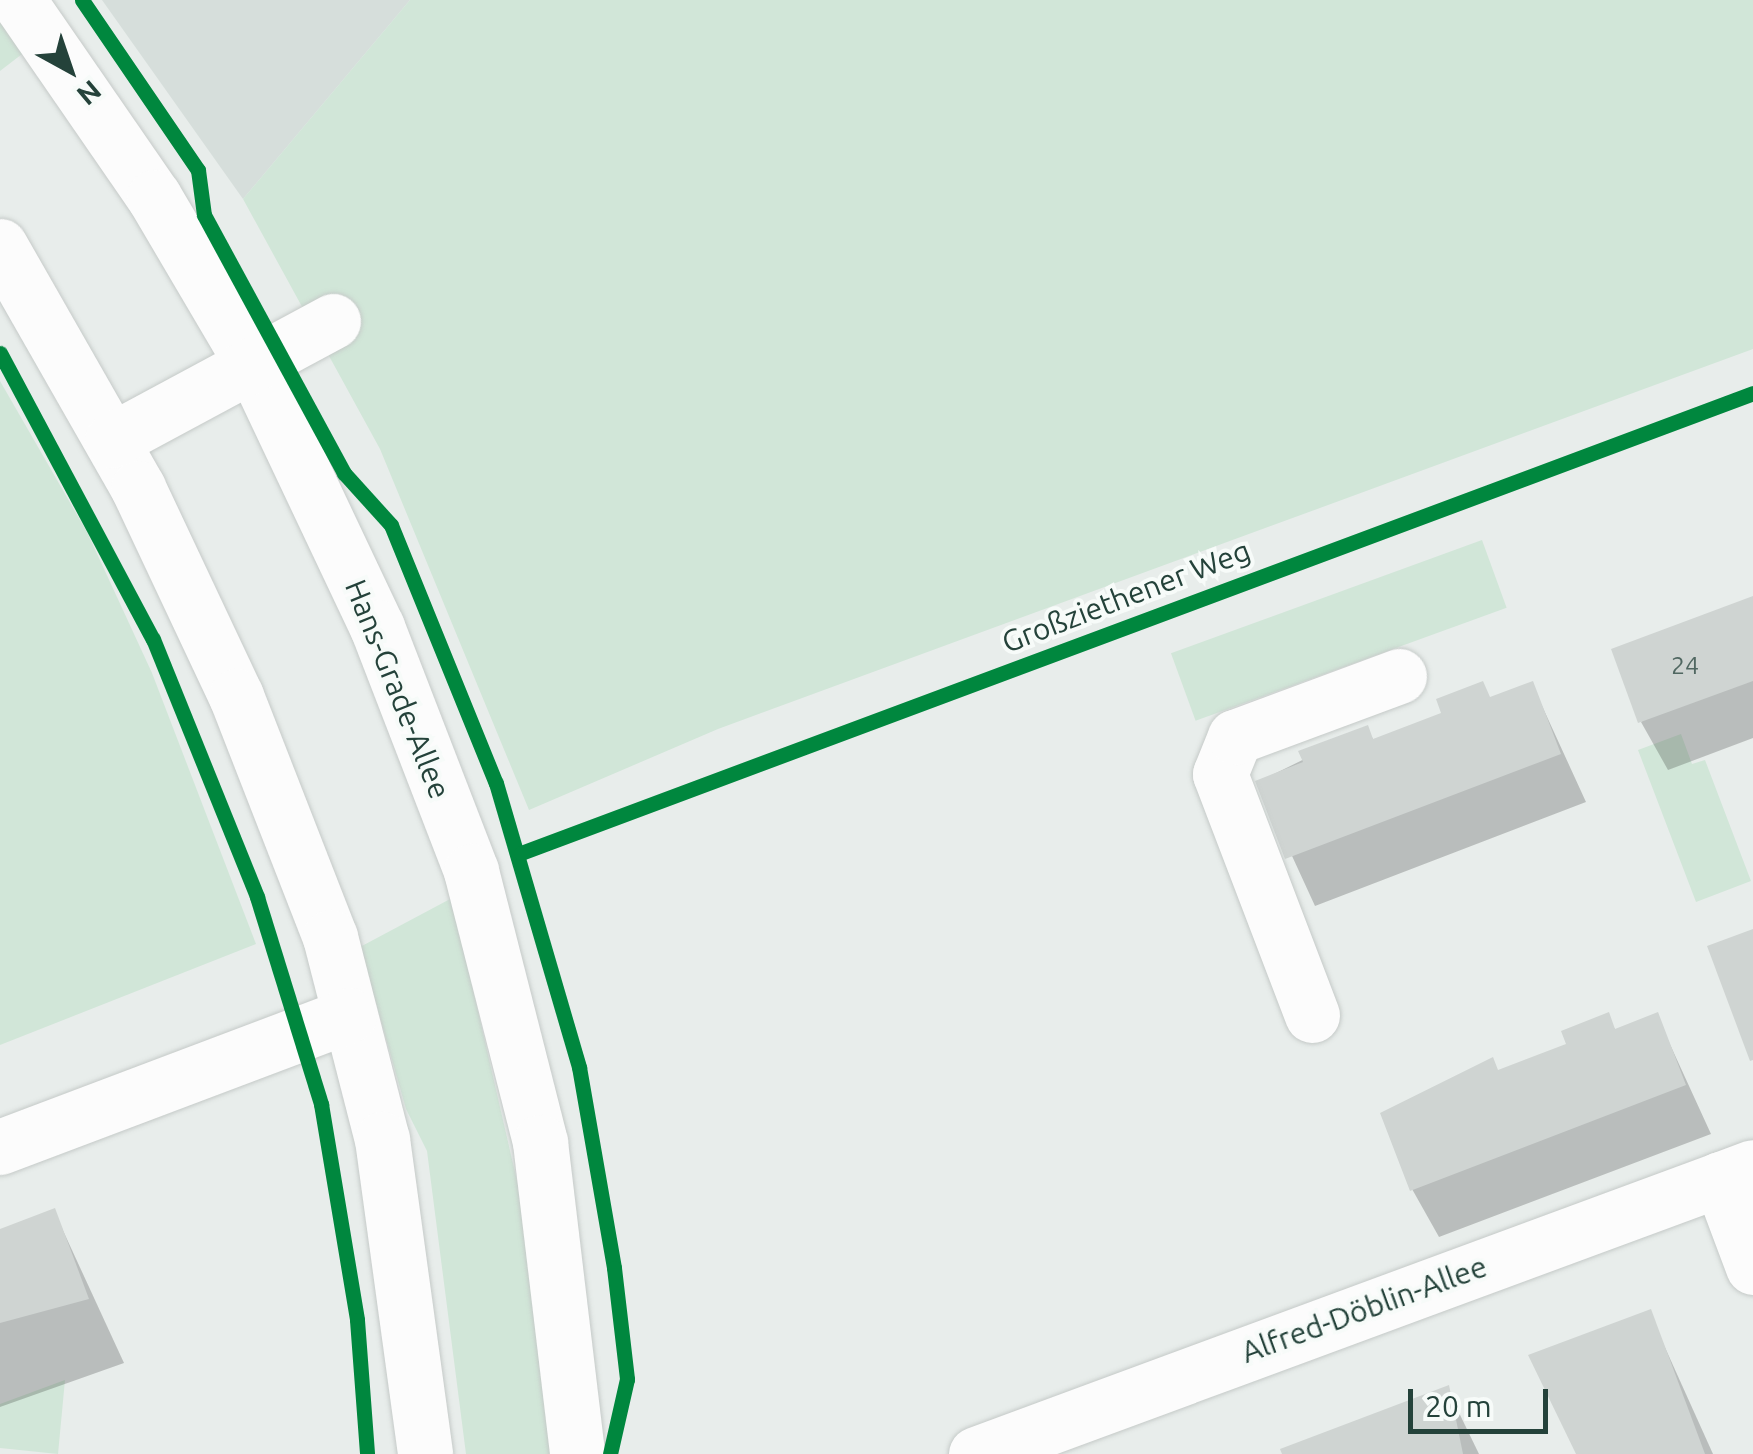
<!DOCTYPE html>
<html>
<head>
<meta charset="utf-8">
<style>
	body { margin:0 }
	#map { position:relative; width:1753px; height:1454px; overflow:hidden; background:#e8edeb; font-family:Ubuntu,sans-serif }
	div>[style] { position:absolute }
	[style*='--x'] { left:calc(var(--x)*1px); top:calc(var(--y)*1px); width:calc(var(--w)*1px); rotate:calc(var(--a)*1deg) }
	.built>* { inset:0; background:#d6dedb }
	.green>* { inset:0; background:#d1e6d8; transform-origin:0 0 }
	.shadow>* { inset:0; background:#0003 }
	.building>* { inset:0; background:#cfd4d2 }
	.roads { filter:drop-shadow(0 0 2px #c5cac8) drop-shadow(0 0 2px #c5cac8) }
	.minor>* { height:55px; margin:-27.5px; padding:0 27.5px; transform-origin:27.5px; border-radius:27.5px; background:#fcfcfc }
	.cycleway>* { height:15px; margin:-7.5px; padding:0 7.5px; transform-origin:7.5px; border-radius:7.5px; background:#00873e }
	span { translate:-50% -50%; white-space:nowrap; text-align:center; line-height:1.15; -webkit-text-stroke:8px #f7fbf9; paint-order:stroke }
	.number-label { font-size:25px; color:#506761 }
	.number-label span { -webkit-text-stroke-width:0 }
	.street-label { font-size:30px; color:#24423a }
	.north { position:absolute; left:20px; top:20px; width:100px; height:100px; -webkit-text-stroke:8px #f7fbf9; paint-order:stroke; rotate:140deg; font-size:28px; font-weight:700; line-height:40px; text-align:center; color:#24423a }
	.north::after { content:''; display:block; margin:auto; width:35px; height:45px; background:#24423a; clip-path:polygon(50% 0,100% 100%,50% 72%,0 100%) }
	.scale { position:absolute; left:1408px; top:1389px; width:140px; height:45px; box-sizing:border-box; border:5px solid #24423a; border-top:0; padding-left:12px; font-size:30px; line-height:35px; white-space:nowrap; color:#24423a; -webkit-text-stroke:8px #f7fbf9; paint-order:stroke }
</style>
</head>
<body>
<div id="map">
	<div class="built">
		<div style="clip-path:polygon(102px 0,410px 0,243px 199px)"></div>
	</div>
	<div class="green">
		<div style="clip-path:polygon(410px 0,1753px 0,1753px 349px,718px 729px,529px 810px,380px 449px,243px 199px)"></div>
		<div style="clip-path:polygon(0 16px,26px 51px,0 71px)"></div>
		<div style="clip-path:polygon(0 381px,87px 532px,152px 673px,256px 944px,0 1045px)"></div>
		<div style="left:1482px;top:540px;width:72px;height:331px;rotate:70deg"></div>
		<div style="clip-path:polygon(1681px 734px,1692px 764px,1705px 760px,1751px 881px,1696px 902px,1638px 750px)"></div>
		<div style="clip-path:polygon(452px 898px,528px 1229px,551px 1454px,466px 1454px,427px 1151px,406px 1109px,360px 947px)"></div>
		<div style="clip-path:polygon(65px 1380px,58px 1454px,0 1448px,0 1404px)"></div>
	</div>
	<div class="shadow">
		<div style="clip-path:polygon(1753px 599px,1753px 738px,1668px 770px,1641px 722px)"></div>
		<div style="clip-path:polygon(1532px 684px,1586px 802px,1315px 906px,1258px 782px,1367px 728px,1374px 741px)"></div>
		<div style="clip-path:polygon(1607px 1016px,1616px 1031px,1657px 1016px,1711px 1134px,1439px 1237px,1412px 1189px,1499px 1073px,1569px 1045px)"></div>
		<div style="clip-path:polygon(54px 1211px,124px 1363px,0 1407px,0 1232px)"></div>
		<div style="clip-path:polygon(1649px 1312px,1713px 1454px,1579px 1454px)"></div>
		<div style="clip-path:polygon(1447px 1388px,1479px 1454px,1284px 1454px)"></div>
	</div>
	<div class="building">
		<div style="clip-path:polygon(1753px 596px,1753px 681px,1638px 723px,1611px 649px)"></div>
		<div style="clip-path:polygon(1483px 681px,1490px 697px,1533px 681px,1561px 754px,1285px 859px,1255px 781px,1303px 762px,1298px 751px,1368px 725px,1373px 739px,1441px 713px,1436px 699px)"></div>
		<div style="clip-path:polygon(1753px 929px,1753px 1060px,1750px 1061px,1707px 946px)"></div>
		<div style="clip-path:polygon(1609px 1012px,1615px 1029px,1658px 1012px,1686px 1085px,1410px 1191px,1380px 1113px,1493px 1057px,1498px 1070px,1566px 1044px,1561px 1031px)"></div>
		<div style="clip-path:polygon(55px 1208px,89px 1299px,0 1323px,0 1229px)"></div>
		<div style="clip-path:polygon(1651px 1309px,1705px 1454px,1576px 1454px,1528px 1355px)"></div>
		<div style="clip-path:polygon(1449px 1385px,1463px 1454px,1282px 1454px,1280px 1449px)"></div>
	</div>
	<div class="roads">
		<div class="minor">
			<div style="--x:18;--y:0;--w:239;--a:55.4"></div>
			<div style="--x:154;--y:197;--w:195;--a:59.5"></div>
			<div style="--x:253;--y:365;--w:290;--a:64.7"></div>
			<div style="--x:377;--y:627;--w:261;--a:68.9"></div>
			<div style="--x:471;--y:871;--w:280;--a:75.7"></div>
			<div style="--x:540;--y:1142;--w:314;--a:83.2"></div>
			<div style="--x:0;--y:246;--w:279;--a:60.3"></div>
			<div style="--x:138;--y:488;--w:230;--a:64.8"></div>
			<div style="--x:236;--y:696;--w:259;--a:68.7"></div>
			<div style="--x:330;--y:937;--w:209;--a:75.6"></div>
			<div style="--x:382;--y:1139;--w:318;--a:82.2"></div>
			<div style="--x:112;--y:440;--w:251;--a:-28.3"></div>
			<div style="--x:1312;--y:1015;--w:258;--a:-110.9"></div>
			<div style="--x:1220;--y:774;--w:40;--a:-68"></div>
			<div style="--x:1235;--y:737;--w:175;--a:-20.4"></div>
			<div style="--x:0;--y:1147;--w:373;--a:-20.7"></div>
			<div style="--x:1720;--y:1179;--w:94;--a:69.4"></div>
			<div style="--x:976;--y:1454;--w:828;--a:-20.27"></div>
		</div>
	</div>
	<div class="cycleway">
		<div style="--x:82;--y:0;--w:206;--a:55.7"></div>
		<div style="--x:198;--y:170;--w:45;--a:82.4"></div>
		<div style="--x:204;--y:215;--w:294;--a:61.5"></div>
		<div style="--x:344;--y:473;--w:70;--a:47.9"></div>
		<div style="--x:391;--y:525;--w:279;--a:67.9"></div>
		<div style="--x:496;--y:783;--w:296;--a:73.7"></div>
		<div style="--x:579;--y:1067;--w:204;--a:80.1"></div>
		<div style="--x:614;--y:1268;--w:112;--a:83.3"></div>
		<div style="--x:627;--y:1379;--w:77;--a:102.8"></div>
		<div style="--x:0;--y:353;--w:324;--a:61.9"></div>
		<div style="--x:153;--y:639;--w:278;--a:68"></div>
		<div style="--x:257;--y:897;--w:217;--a:72.8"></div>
		<div style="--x:321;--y:1104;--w:219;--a:80.5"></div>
		<div style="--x:357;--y:1320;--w:134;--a:85.7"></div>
		<div style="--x:521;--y:853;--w:1315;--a:-20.47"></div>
	</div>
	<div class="number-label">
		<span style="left:1685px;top:665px">24</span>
	</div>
	<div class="street-label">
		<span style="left:1126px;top:596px;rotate:-21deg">Großziethener Weg</span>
		<span style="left:398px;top:689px;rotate:68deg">Hans-Grade-Allee</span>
		<span style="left:1364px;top:1309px;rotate:-20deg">Alfred-Döblin-Allee</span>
	</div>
	<div class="north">N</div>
	<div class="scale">20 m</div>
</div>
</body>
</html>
